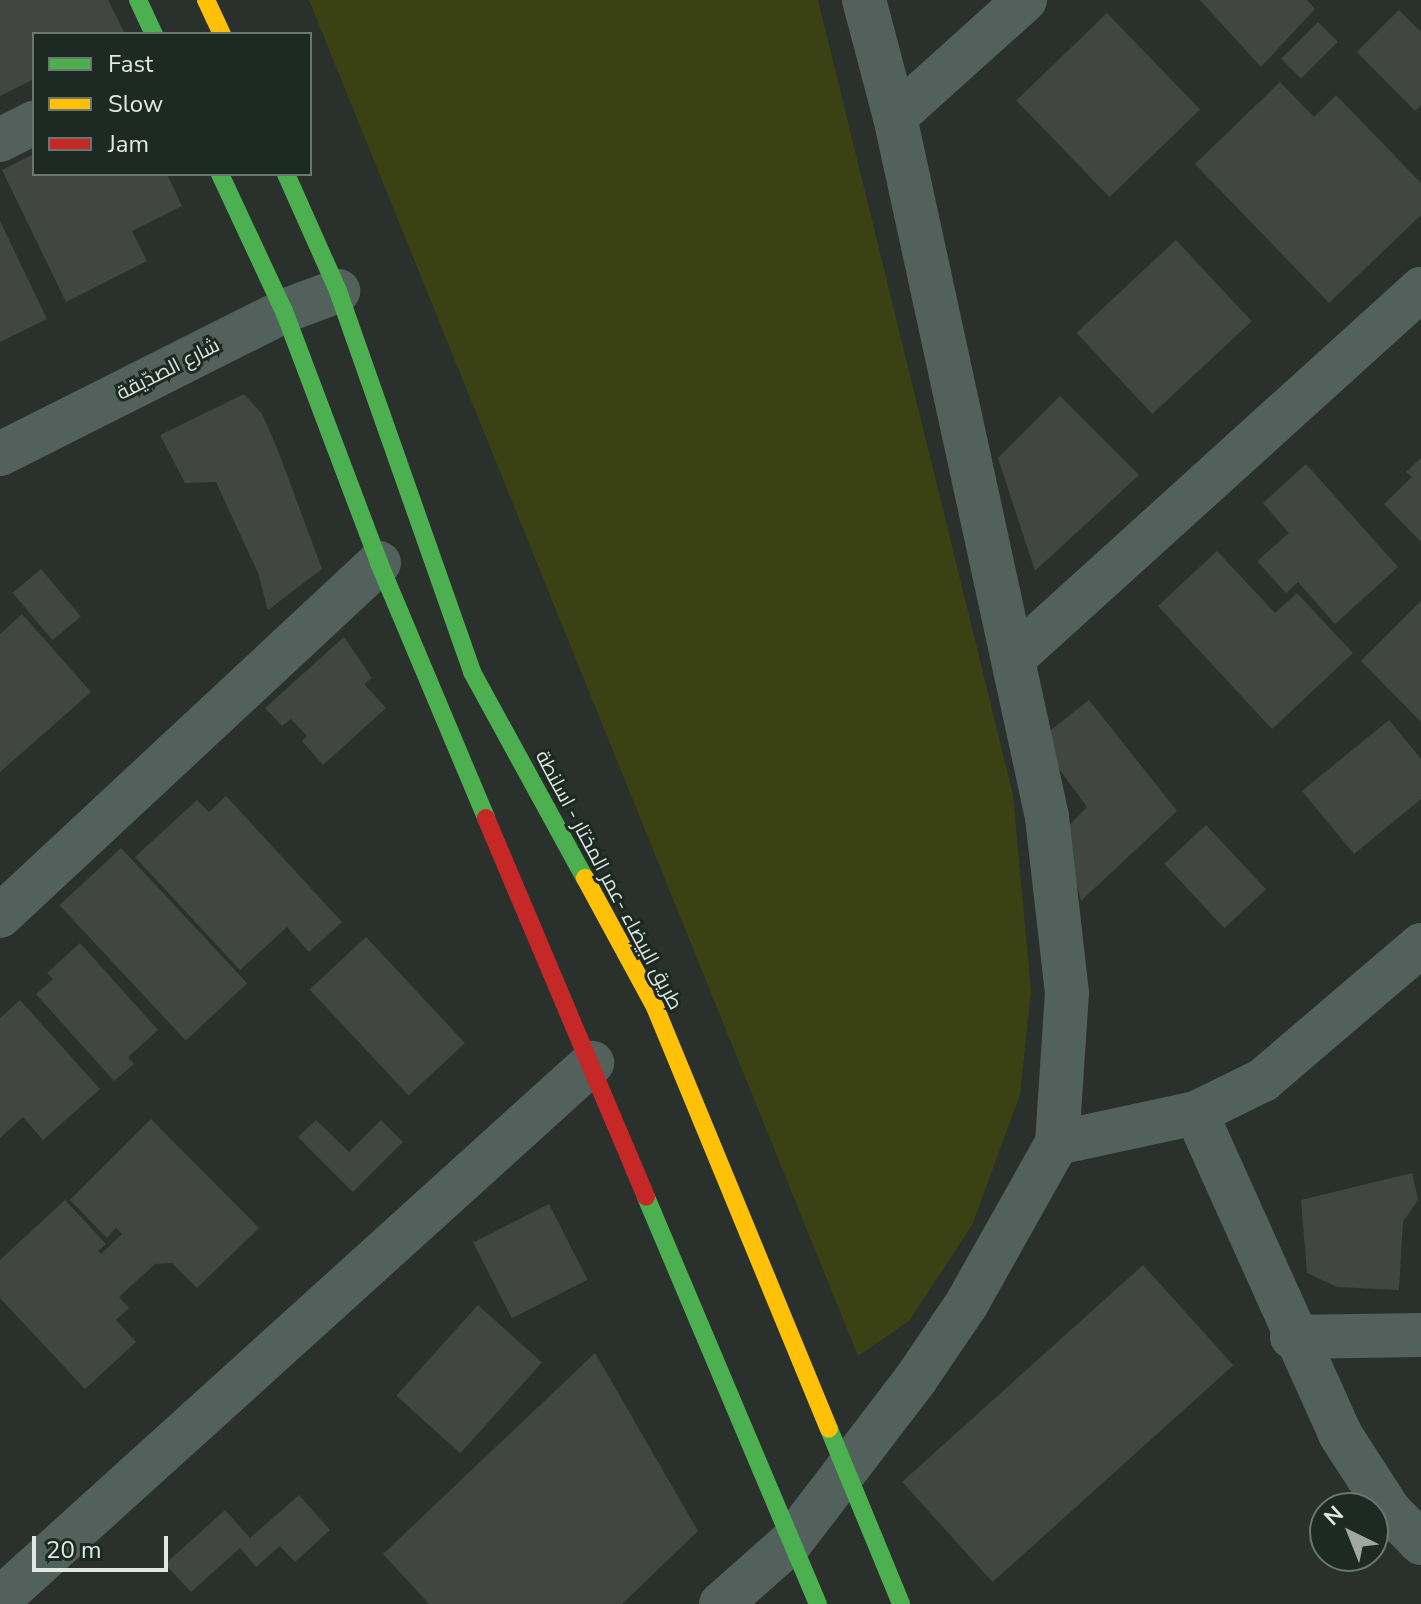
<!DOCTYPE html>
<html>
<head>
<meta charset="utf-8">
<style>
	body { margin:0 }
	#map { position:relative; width:1421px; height:1604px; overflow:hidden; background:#2a312d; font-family:"Nunito Sans",Cairo,sans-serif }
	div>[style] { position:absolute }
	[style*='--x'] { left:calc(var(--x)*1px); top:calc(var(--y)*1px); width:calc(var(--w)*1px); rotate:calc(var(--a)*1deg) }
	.green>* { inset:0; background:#3a4112 }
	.building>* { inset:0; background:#414642; transform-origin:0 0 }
	.street>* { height:44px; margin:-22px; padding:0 22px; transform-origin:22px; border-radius:22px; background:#53615d }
	.fast>* { height:18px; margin:-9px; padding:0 9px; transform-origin:9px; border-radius:9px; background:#4caf50 }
	.slow>* { height:18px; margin:-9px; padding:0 9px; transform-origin:9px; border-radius:9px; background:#ffc107 }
	.jam>* { height:18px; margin:-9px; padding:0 9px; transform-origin:9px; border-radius:9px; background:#c62828 }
	span { translate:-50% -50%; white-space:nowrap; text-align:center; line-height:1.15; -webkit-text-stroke:6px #1d2a23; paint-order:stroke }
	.street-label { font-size:20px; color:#dfe8e3 }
	.legend { position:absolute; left:32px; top:32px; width:280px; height:144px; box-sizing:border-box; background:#1d2a23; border:2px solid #6b7670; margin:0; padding:10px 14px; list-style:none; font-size:24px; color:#dfe8e3 }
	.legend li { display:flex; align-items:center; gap:16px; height:40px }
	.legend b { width:40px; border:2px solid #6b7670 }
	.north { position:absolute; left:1309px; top:1492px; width:80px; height:80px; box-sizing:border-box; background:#1d2a23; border:2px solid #6b7670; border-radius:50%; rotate:317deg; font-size:22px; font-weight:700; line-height:32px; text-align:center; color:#dfe8e3 }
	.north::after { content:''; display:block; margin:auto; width:28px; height:36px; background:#a0a8a3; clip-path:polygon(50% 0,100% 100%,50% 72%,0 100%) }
	.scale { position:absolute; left:32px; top:1536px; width:136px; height:36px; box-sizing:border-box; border:4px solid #dfe8e3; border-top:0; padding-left:10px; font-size:24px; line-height:28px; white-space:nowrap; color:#dfe8e3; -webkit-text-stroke:6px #1d2a23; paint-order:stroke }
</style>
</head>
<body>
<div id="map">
	<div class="green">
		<div style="clip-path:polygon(309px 0,818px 0,1013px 795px,1031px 991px,1020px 1095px,972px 1225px,909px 1321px,858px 1356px)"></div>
	</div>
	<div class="building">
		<div style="clip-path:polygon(0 0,108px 0,125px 34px,34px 34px,34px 79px,0 96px)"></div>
		<div style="clip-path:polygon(1200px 0,1307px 0,1315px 9px,1261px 67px)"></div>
		<div style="clip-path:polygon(1399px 10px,1421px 32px,1421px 105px,1415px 111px,1357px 52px)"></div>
		<div style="left:1107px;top:13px;width:134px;height:126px;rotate:46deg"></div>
		<div style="left:1318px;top:22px;width:28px;height:52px;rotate:45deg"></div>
		<div style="clip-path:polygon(1280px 82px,1314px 117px,1336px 95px,1421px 183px,1421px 215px,1329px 303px,1195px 164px)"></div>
		<div style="clip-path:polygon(34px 154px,34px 174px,167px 174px,182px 206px,132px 231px,147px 261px,66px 302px,2px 170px)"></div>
		<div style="clip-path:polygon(0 221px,47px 319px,0 342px)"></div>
		<div style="left:1176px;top:240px;width:111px;height:136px;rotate:47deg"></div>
		<div style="clip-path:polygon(244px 394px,262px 414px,277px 448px,322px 569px,268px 610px,258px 573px,216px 482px,185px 483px,160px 435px)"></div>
		<div style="clip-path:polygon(1060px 396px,1139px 475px,1035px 571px,998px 458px)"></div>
		<div style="clip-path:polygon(1421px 458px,1421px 542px,1384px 504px,1412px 477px,1406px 472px)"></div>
		<div style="clip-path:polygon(1306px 464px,1398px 567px,1335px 624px,1298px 582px,1286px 593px,1257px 561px,1289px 533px,1263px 503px)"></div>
		<div style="clip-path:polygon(1217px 551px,1275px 613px,1297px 593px,1353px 653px,1272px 729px,1158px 606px)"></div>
		<div style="left:41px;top:569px;width:62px;height:37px;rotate:50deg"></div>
		<div style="clip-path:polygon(1421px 601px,1421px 722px,1361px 661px)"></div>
		<div style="clip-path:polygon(22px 614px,91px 692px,0 772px,0 634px)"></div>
		<div style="clip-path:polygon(344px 637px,372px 678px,364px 684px,386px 708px,323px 765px,302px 741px,307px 736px,291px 719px,282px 726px,265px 708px)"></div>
		<div style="clip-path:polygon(1089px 700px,1177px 811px,1081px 901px,1063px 832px,1087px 807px,1038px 740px)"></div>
		<div style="clip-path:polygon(1389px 720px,1421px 759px,1421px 799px,1354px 854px,1302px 791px)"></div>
		<div style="clip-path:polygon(226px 796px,342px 922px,309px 952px,287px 927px,240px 970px,135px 857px,197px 800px,209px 812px)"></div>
		<div style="left:1206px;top:825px;width:88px;height:57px;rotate:47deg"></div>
		<div style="left:121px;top:848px;width:185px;height:84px;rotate:47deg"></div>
		<div style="left:366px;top:937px;width:145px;height:77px;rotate:47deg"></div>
		<div style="clip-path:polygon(80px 943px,158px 1030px,128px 1057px,134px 1064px,114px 1081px,36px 994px,53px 979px,47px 973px)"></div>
		<div style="clip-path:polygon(20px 1000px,100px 1089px,43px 1140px,23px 1117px,0 1138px,0 1018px)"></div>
		<div style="clip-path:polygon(151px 1119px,259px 1228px,197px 1288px,172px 1263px,155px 1264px,119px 1297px,129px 1308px,116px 1320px,136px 1342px,85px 1389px,0 1298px,0 1260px,65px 1200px,106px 1244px,98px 1251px,101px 1254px,122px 1234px,116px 1228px,107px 1238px,70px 1200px)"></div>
		<div style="clip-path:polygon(316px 1120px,349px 1152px,381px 1120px,403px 1142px,353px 1192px,298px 1137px)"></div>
		<div style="clip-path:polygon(1412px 1173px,1418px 1200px,1403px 1222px,1399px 1290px,1337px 1287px,1307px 1273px,1301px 1200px)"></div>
		<div style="left:549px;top:1204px;width:85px;height:85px;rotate:63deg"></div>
		<div style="left:1143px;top:1265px;width:135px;height:324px;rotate:48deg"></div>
		<div style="left:478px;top:1305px;width:86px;height:122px;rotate:42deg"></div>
		<div style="clip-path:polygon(595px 1353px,698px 1531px,622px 1604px,429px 1604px,383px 1554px)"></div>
		<div style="clip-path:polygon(299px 1495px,330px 1530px,295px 1562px,280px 1546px,256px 1567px,240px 1548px,191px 1592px,165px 1564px,225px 1510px,250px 1538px)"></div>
	</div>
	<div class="street">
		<div style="--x:864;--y:0;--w:121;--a:75.2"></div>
		<div style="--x:0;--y:140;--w:38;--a:-27"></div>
		<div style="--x:0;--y:454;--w:318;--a:-26.7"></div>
		<div style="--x:284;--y:311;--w:58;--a:-20.3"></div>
		<div style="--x:1016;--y:656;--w:547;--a:-42.18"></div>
		<div style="--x:0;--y:916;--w:518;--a:-42.97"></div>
		<div style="--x:1196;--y:1113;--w:352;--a:65.8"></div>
		<div style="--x:1340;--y:1434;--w:90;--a:57.2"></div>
		<div style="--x:1389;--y:1510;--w:46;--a:45.9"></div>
		<div style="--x:1057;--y:1143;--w:142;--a:-12.2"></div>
		<div style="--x:1196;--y:1113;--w:75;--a:-26.2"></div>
		<div style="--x:1263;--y:1080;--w:208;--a:-40.5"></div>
		<div style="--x:1292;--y:1337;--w:129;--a:-0.9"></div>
		<div style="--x:0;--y:1599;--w:799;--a:-42.16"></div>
		<div style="--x:721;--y:1604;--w:95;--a:-41.6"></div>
		<div style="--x:792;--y:1541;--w:203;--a:-52.6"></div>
		<div style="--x:915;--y:1380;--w:91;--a:-55.8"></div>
		<div style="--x:966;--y:1305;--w:186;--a:-60.7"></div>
		<div style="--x:1057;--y:1143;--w:150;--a:-86.2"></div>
		<div style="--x:1067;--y:993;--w:177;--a:-96.5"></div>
		<div style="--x:1047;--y:817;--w:716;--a:-102.25"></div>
		<div style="--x:895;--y:117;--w:175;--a:-42"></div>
	</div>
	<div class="fast">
		<div style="--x:138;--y:0;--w:38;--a:65"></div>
		<div style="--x:220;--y:174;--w:151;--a:65"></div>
		<div style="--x:284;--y:311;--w:269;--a:69.3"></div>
		<div style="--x:379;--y:563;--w:277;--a:67.2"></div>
		<div style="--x:286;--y:174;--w:128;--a:66"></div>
		<div style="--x:338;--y:291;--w:404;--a:70.6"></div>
		<div style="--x:472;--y:672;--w:235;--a:61.3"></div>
		<div style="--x:646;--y:1197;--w:442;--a:67.1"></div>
		<div style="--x:829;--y:1429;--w:189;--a:67.6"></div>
	</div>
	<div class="slow">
		<div style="--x:206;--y:0;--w:38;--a:65"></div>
		<div style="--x:585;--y:878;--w:147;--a:61.5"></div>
		<div style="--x:655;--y:1007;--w:456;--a:67.6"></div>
	</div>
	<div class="jam">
		<div style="--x:486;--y:818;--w:411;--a:67.1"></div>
	</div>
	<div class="street-label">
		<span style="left:168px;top:369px;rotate:-27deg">شارع الصدّيقة</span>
		<span style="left:609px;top:880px;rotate:62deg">طريق البيضاء -عمر المختار - اسلنطة</span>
	</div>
	<ul class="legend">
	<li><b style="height:10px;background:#4caf50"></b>Fast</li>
	<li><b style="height:10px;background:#ffc107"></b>Slow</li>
	<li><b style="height:10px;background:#c62828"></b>Jam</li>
	</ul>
	<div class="north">N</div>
	<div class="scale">20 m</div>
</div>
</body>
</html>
